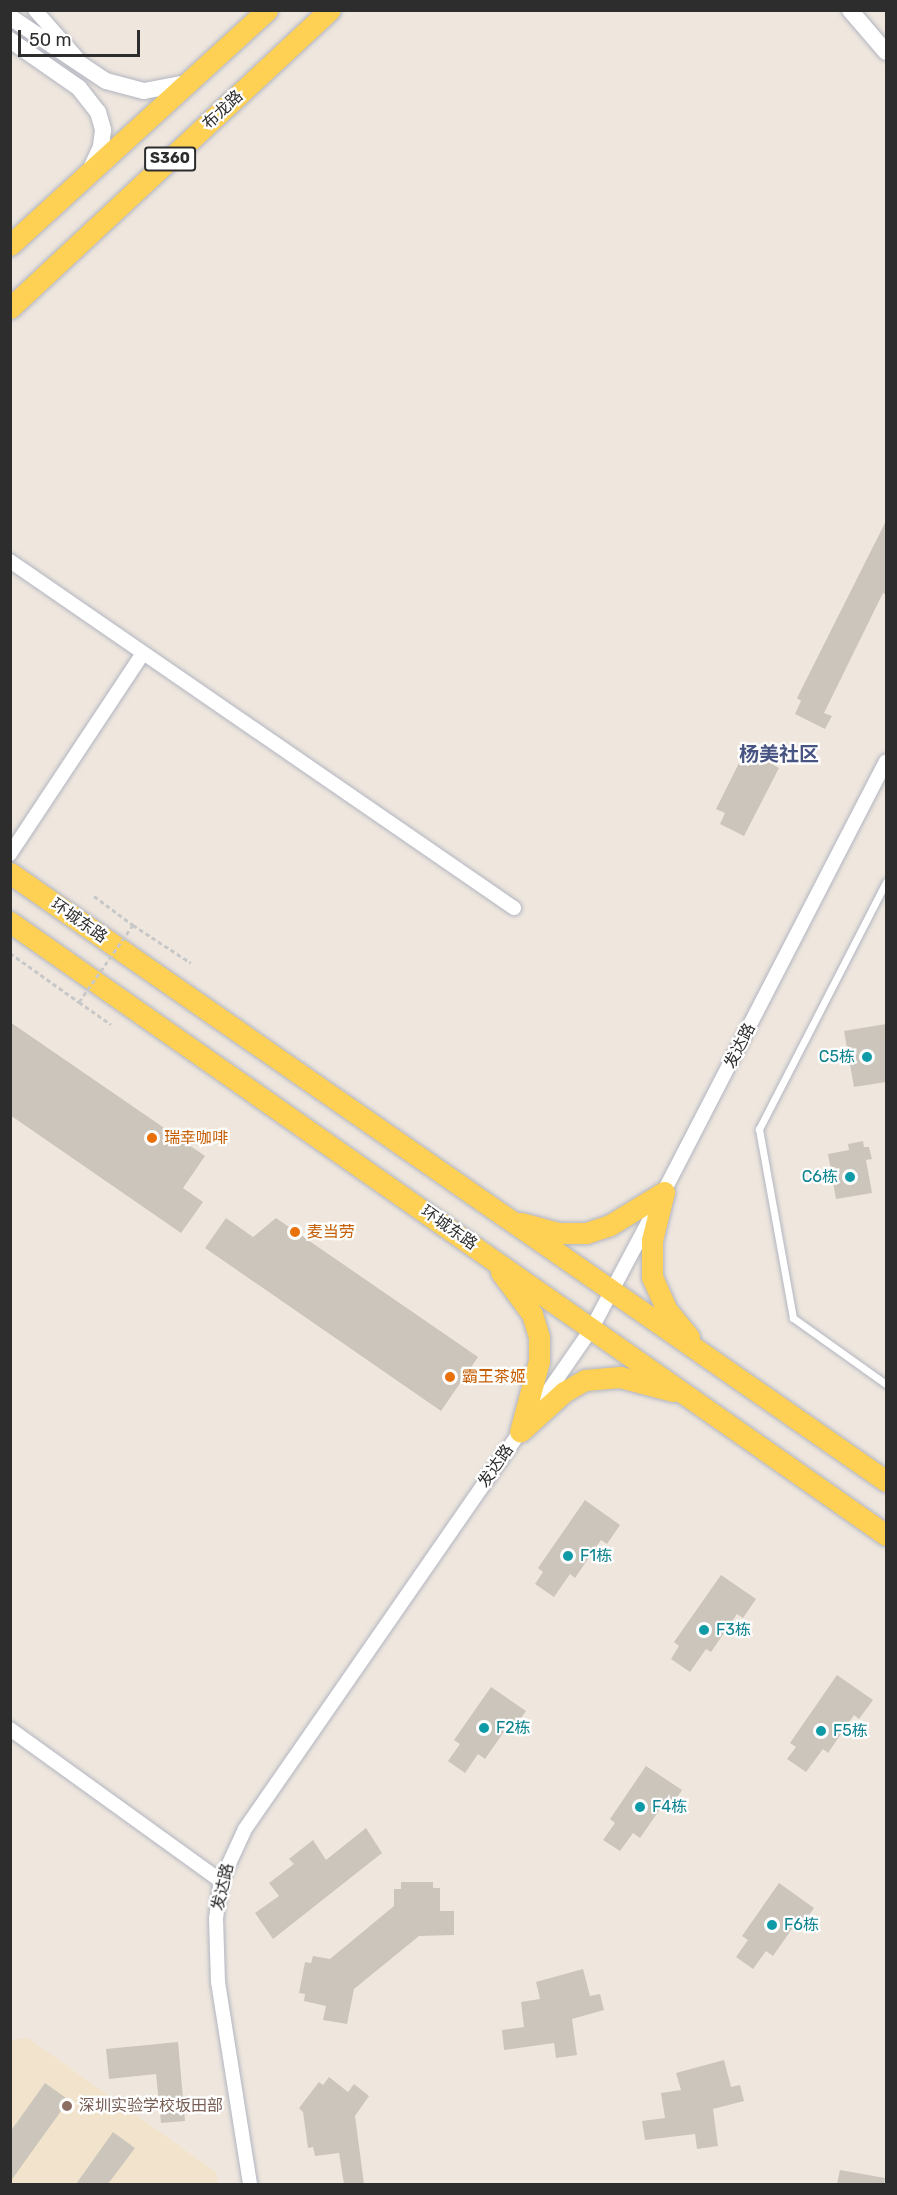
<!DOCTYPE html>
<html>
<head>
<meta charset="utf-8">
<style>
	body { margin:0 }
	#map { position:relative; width:897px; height:2195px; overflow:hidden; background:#efe7de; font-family:Rubik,"Noto Sans SC",sans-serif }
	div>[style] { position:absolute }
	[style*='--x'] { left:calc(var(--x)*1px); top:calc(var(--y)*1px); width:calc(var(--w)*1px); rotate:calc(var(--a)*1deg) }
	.education>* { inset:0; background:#f2e4cc }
	.building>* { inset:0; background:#cbc5bc }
	.path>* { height:3px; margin-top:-1.5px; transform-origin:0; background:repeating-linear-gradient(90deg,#c8c8c8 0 4.5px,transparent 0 7.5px) }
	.roads { filter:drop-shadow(0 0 2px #b2b5c1) drop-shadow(0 0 2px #b2b5c1) }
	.service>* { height:7px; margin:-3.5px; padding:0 3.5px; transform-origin:3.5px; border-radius:3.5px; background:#fff }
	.minor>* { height:14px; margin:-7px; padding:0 7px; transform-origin:7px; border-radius:7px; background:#fff }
	.tertiary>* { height:16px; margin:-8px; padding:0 8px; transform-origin:8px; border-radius:8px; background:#fff }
	.primary>* { height:21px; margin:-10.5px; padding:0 10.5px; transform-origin:10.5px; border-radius:10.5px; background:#fed054 }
	.path-bridge>* { height:3px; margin-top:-1.5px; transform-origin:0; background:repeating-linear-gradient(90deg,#c8c8c8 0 4.5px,transparent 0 7.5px) }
	.dots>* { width:16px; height:16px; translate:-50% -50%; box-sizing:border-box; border:3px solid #fff; border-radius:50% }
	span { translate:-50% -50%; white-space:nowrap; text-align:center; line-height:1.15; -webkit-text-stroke:4.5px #fff; paint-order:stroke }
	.shield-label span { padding:2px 4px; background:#fff; border:2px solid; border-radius:4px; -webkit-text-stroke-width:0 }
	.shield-label { font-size:15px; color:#2d2d2d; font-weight:700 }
	.street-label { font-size:16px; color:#2d2d2d }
	.culture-label { font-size:16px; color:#0d838f }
	.right { translate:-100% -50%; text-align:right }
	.left { translate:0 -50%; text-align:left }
	.food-label { font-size:16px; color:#c56008 }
	.education-label { font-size:16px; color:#785e54 }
	.quarter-label { font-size:20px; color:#485482; font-weight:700 }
	.frame { position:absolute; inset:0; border:12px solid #2d2d2d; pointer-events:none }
	.scale { position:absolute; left:18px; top:30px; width:122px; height:27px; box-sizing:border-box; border:3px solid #2d2d2d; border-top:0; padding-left:8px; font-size:18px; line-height:21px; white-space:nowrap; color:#2d2d2d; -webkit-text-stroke:4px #fff; paint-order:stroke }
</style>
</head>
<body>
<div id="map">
	<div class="education">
		<div style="clip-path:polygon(28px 2038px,216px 2172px,218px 2184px,11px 2184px,11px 2040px)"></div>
	</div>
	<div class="building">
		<div style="clip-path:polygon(886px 521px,886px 595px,883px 593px,824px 713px,832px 716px,825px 729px,795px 714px,801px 701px,797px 698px)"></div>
		<div style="clip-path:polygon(755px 755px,779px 768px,744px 836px,720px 824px,725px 813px,716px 809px,740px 761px,749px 766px)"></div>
		<div style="clip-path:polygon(10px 1022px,205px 1156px,183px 1188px,203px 1202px,181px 1233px,10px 1115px)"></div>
		<div style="clip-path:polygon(886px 1024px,886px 1082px,854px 1087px,844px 1031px)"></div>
		<div style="clip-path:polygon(863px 1141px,864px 1147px,869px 1147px,872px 1159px,866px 1160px,872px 1193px,836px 1199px,828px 1154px,849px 1150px,848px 1144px)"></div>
		<div style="clip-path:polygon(226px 1218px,253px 1237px,276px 1218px,478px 1357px,441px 1411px,205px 1248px)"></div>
		<div style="clip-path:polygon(585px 1500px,620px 1525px,607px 1544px,601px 1540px,575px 1578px,570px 1574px,554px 1597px,535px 1584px,543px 1572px,538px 1568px)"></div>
		<div style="clip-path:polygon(721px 1575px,756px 1599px,743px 1618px,737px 1614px,711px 1652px,706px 1649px,690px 1672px,671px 1659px,679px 1646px,674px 1642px)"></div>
		<div style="clip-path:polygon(837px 1675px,873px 1700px,859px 1719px,854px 1715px,828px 1753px,823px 1749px,806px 1772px,787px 1759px,796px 1747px,790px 1743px)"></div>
		<div style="clip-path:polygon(491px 1687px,526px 1711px,513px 1730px,508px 1726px,485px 1759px,478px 1754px,465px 1773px,448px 1761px,460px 1744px,454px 1740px)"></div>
		<div style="clip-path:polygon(646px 1766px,682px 1790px,669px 1809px,663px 1805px,640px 1838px,633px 1833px,620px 1851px,603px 1840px,615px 1823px,610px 1819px)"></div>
		<div style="clip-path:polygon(366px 1828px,382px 1853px,273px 1939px,255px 1913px,279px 1896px,269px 1883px,294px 1864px,289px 1859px,313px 1840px,326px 1860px)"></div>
		<div style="clip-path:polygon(401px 1882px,433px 1882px,433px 1888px,440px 1888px,440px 1911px,454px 1911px,454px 1935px,419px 1936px,354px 1989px,347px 2024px,323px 2020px,326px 2006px,304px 2001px,305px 1994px,299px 1993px,305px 1962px,311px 1963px,313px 1956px,330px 1959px,394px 1906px,394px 1889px,401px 1889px)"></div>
		<div style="clip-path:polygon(779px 1883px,814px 1908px,801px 1927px,796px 1923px,773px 1956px,766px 1951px,753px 1969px,736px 1957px,748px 1940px,742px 1936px)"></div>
		<div style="clip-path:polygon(583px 1969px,590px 1996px,600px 1994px,604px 2010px,572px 2019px,577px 2055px,556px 2058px,554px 2043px,504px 2050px,502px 2030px,524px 2027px,521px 2002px,540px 1999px,536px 1982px)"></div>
		<div style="clip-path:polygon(178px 2042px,185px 2121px,161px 2123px,156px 2074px,109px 2079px,106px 2049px)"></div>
		<div style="clip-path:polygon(724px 2060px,731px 2087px,740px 2085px,744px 2101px,713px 2109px,718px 2146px,697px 2149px,695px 2134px,645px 2140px,642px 2121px,665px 2118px,661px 2093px,681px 2090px,676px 2073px)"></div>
		<div style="clip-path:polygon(329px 2077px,348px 2092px,354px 2084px,369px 2096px,355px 2116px,364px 2184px,344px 2184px,339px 2153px,315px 2156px,313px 2147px,308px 2148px,303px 2112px,299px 2108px,319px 2082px,323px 2085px)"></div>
		<div style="clip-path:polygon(45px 2083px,69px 2100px,10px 2182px,10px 2132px)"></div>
		<div style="clip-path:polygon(113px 2132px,135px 2148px,108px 2184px,76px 2184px)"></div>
		<div style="clip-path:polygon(840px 2170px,885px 2178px,884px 2184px,837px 2184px)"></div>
	</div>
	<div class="path">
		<div style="--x:94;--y:896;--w:49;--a:36.6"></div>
		<div style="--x:79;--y:1002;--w:39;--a:35"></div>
	</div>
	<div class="roads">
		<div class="service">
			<div style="--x:886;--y:882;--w:278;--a:117.2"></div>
			<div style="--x:759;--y:1129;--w:192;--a:79.8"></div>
			<div style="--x:793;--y:1318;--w:114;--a:35.4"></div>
		</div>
		<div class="minor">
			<div style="--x:35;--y:10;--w:65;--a:48.7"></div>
			<div style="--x:10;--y:561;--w:612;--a:34.55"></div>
			<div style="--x:10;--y:854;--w:241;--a:-56.5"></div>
			<div style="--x:661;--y:1197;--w:490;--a:-62.7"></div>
			<div style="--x:536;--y:1409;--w:98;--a:-55.3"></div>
			<div style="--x:592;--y:1328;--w:126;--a:-62"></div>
			<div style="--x:10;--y:1729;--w:260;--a:35.8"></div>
			<div style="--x:250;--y:2184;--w:205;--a:-99"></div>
			<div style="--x:218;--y:1982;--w:63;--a:-91.8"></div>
			<div style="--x:216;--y:1919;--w:38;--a:-83"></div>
			<div style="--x:221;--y:1881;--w:57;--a:-65.2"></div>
			<div style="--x:245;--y:1829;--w:489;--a:-55.3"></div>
		</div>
		<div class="tertiary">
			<div style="--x:850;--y:10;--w:55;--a:49.4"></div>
			<div style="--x:10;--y:17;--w:115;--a:33.7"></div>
			<div style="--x:106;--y:81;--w:39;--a:15"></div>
			<div style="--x:144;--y:91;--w:44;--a:-10.5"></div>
			<div style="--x:10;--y:40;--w:84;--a:34.8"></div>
			<div style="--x:79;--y:88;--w:31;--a:52"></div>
			<div style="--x:98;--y:112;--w:19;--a:74"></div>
			<div style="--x:103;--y:130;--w:17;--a:97"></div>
			<div style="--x:101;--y:147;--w:23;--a:115"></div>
		</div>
		<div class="primary">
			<div style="--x:10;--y:245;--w:348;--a:-42.4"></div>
			<div style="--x:10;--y:308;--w:437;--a:-43"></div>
			<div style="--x:10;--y:873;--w:1066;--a:34.76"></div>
			<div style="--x:10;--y:922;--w:1069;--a:34.98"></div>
			<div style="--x:664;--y:1192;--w:49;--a:104"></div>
			<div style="--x:652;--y:1240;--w:37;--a:90"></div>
			<div style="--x:652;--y:1277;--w:36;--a:66"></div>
			<div style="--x:667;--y:1310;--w:35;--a:51"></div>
			<div style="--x:521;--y:1223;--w:38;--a:15"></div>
			<div style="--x:558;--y:1233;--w:28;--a:0"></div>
			<div style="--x:586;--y:1233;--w:25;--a:-18"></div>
			<div style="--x:610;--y:1225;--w:63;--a:-31.4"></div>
			<div style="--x:501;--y:1272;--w:52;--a:53.6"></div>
			<div style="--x:532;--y:1314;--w:24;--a:73"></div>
			<div style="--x:539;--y:1337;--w:24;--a:90"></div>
			<div style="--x:539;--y:1361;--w:73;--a:105"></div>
			<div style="--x:521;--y:1431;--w:58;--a:-42.2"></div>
			<div style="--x:564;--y:1392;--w:24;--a:-30"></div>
			<div style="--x:585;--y:1380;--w:35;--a:-5"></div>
			<div style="--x:620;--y:1377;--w:55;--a:14.8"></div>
		</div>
	</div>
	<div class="path-bridge">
		<div style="--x:10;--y:953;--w:85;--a:35.4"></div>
		<div style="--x:79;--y:1002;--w:94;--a:-55"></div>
		<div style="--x:133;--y:925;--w:69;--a:33.2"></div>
	</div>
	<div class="dots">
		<div style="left:867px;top:1057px;background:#0f9aa8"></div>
		<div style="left:152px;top:1138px;background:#e8710a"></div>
		<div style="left:850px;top:1177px;background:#0f9aa8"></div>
		<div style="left:295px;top:1232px;background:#e8710a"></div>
		<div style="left:450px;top:1377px;background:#e8710a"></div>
		<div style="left:568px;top:1556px;background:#0f9aa8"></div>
		<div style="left:704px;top:1630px;background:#0f9aa8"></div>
		<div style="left:484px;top:1728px;background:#0f9aa8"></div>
		<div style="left:821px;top:1731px;background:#0f9aa8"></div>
		<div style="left:640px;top:1807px;background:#0f9aa8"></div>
		<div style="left:772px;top:1925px;background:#0f9aa8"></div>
		<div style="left:67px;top:2106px;background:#8d6e63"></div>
	</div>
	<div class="shield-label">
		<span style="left:170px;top:159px">S360</span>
	</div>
	<div class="street-label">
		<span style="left:223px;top:110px;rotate:-43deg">布龙路</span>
		<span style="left:79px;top:921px;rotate:35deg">环城东路</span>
		<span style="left:740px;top:1046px;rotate:-63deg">发达路</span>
		<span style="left:449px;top:1228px;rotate:35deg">环城东路</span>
		<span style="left:496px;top:1466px;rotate:-55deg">发达路</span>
		<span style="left:223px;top:1887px;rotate:-77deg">发达路</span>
	</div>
	<div class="culture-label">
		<span class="right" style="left:855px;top:1057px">C5栋</span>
		<span class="right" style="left:838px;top:1177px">C6栋</span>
		<span class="left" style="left:580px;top:1556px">F1栋</span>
		<span class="left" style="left:716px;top:1630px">F3栋</span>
		<span class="left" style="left:496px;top:1728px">F2栋</span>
		<span class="left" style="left:833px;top:1731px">F5栋</span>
		<span class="left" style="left:652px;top:1807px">F4栋</span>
		<span class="left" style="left:784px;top:1925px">F6栋</span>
	</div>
	<div class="food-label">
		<span class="left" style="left:164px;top:1138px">瑞幸咖啡</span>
		<span class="left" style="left:307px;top:1232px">麦当劳</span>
		<span class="left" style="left:462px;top:1377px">霸王茶姬</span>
	</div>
	<div class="education-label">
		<span class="left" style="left:79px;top:2106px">深圳实验学校坂田部</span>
	</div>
	<div class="quarter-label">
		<span style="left:779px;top:754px">杨美社区</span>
	</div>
	<div class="frame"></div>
	<div class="scale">50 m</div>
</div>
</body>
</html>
